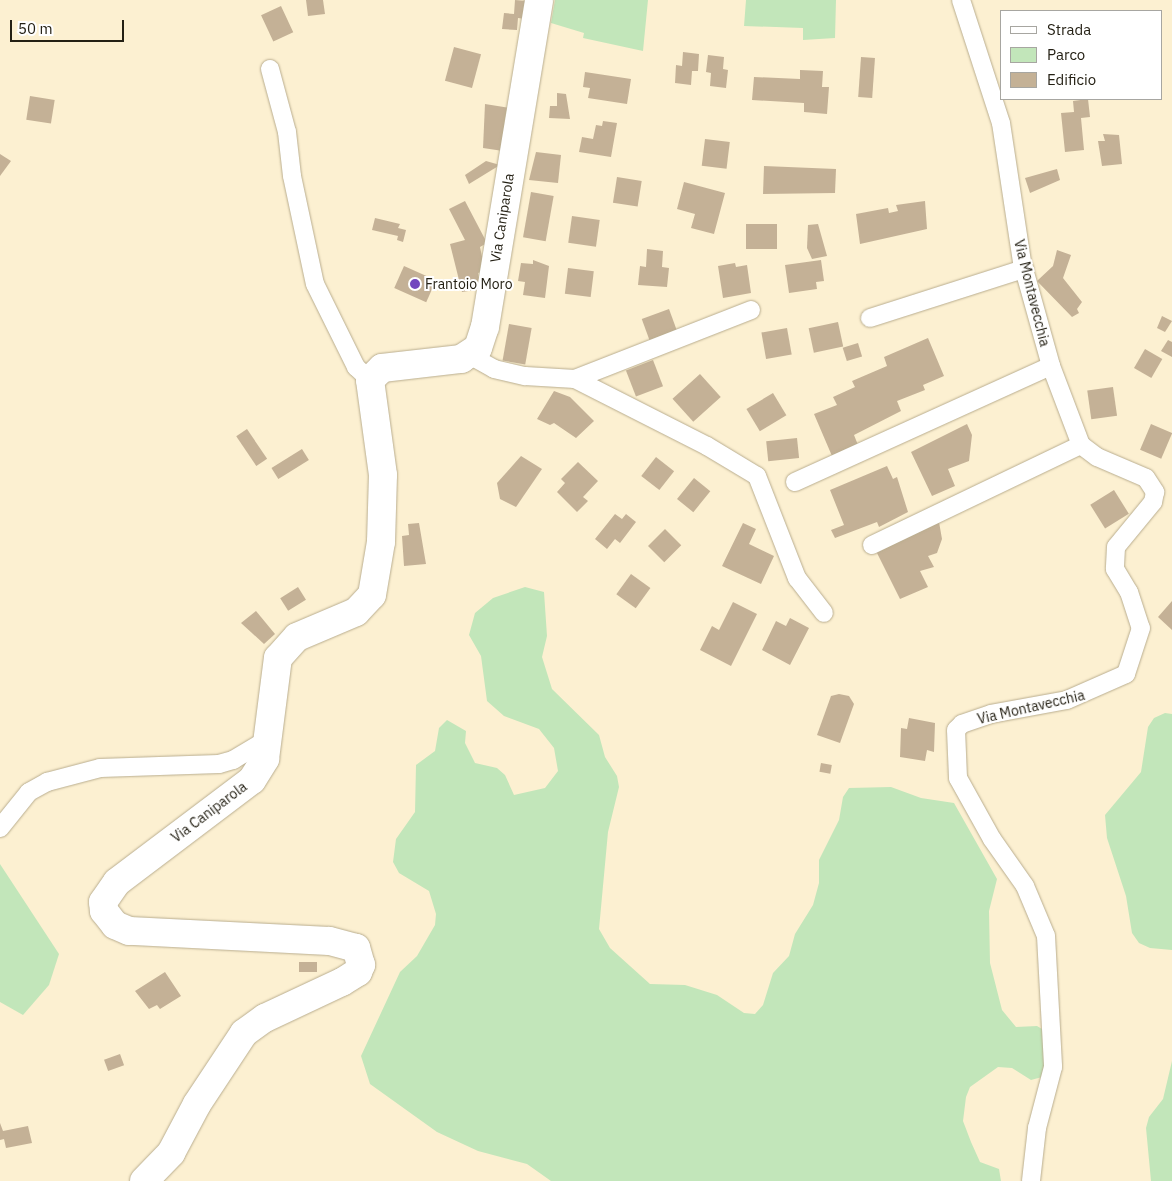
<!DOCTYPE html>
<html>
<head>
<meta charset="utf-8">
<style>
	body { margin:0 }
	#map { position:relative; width:1172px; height:1181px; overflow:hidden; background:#fcf0d1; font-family:"IBM Plex Sans",sans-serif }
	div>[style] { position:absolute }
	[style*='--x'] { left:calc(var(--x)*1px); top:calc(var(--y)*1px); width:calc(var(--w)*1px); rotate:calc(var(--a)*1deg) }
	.green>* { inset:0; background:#c2e6ba }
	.building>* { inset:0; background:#c4b196; transform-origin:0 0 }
	.roads { filter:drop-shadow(0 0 1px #b9ad8f) drop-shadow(0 0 1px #b9ad8f) }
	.minor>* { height:18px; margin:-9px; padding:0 9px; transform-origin:9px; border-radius:9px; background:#fff }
	.primary>* { height:28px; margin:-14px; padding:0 14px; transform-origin:14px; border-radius:14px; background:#fff }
	.dots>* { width:14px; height:14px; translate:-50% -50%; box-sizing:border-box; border:2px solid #fff; border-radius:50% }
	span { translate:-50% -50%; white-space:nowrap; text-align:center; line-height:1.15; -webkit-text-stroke:4px #fff; paint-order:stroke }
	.street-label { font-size:14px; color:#242014 }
	.poi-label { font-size:14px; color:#242014 }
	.left { translate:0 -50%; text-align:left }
	.legend { position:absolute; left:1000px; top:10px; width:162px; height:90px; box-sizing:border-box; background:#fff; border:1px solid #a7a6a1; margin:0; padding:6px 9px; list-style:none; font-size:15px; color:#242014 }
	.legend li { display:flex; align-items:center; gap:10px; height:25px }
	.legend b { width:25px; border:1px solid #a7a6a1 }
	.scale { position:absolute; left:10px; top:20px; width:114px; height:22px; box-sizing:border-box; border:2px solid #242014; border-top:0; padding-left:6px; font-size:15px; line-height:18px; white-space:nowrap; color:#242014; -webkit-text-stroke:4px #fff; paint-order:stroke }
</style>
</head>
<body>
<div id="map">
	<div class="green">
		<div style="clip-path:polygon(555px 0,648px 0,643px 51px,583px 38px,584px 33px,551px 23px)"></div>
		<div style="clip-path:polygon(746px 0,836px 0,835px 38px,803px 40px,803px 28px,744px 26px)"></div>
		<div style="clip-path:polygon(525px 587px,544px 592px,547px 636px,542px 657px,552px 689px,599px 735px,605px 757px,617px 776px,619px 787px,608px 832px,599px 929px,610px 948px,650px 984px,685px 985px,717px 995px,744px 1013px,755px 1014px,763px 1005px,773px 973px,789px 956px,795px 934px,813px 905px,819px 883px,819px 860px,839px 820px,843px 797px,849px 788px,891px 787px,921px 798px,954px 803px,997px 879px,989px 911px,990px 963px,1002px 1010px,1016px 1027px,1037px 1026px,1047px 1032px,1048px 1054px,1042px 1077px,1031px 1080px,1012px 1068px,998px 1067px,970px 1087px,966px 1097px,963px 1121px,971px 1142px,980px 1162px,999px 1169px,1001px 1181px,551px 1181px,527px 1164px,478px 1151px,437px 1132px,370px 1084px,361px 1056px,400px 972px,417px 956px,435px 925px,436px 914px,429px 891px,399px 873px,393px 862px,396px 839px,415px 812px,416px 765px,435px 751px,439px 728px,447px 720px,466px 731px,465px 743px,475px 763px,497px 768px,505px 775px,514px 795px,545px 788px,558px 771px,554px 748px,539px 729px,504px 716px,487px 701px,481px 656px,469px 635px,475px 613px,493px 598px)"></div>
		<div style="clip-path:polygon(1165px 713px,1172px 714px,1172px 950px,1150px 948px,1139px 943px,1132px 933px,1126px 896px,1107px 838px,1105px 815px,1141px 772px,1148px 727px,1154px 718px)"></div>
		<div style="clip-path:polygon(0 864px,59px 954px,49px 985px,23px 1015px,0 1002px)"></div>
		<div style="clip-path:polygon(1172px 1061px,1172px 1181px,1151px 1181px,1146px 1128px,1149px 1117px,1163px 1099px)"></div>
	</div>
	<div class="building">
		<div style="clip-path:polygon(306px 0,323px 0,325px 14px,308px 16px)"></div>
		<div style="clip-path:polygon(515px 0,527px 1px,525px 19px,518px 18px,517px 30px,502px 29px,504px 13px,514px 14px)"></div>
		<div style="left:281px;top:6px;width:29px;height:22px;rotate:65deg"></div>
		<div style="left:454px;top:47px;width:28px;height:35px;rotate:15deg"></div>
		<div style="clip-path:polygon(683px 52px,699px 54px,698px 71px,692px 71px,691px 85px,675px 83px,676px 65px,682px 66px)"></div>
		<div style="clip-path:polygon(708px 55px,724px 57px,723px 69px,728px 70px,726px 88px,710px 86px,711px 73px,706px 72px)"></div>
		<div style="left:861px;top:57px;width:14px;height:40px;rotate:4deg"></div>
		<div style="clip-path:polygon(800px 70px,823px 71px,822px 87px,829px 87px,827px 114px,804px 112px,804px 103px,752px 100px,754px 77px,800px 79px)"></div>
		<div style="clip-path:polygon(585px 72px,631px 79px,627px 104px,588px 98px,590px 88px,583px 87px)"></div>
		<div style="clip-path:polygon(557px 93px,566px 94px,570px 119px,549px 118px,550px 106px,557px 106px)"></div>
		<div style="left:30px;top:96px;width:25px;height:24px;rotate:9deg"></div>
		<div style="clip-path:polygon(1088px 99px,1090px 117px,1081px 118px,1084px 150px,1065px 152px,1061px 113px,1074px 112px,1073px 101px)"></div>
		<div style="clip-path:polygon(485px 104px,510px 108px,503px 151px,483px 148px)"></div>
		<div style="clip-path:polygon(603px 121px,617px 123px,611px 157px,579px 152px,582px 137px,593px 139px,596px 125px,602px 126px)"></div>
		<div style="clip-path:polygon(1103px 134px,1119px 135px,1122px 164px,1102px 166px,1098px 141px,1105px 141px)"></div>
		<div style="left:705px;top:139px;width:25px;height:27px;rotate:7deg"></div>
		<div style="clip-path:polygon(536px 152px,561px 155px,558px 183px,529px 180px)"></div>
		<div style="clip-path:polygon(0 154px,11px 161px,0 176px)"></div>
		<div style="clip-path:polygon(486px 161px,500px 165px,469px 184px,465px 175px)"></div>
		<div style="clip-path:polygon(764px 166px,836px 169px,835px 193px,763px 194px)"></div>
		<div style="clip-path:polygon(1057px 169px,1060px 180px,1030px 193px,1025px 178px)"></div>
		<div style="left:617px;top:177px;width:25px;height:26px;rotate:9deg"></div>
		<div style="clip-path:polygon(684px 182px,725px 193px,714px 234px,691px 228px,695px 214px,677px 209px)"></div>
		<div style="left:531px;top:192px;width:23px;height:46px;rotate:10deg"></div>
		<div style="clip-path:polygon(465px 201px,487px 243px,480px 247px,485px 271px,478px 273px,481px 289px,462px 292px,450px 244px,465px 240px,449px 209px)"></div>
		<div style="clip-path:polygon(925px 201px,927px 229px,860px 244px,856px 214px,888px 208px,889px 213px,898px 211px,896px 205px)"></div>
		<div style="left:572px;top:216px;width:28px;height:27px;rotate:8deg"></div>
		<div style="clip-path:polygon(375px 218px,400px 224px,398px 228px,406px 230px,403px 242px,397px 240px,398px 236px,372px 230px)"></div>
		<div style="left:746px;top:224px;width:31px;height:25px"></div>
		<div style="clip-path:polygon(818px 224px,827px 256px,812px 259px,807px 248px,808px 225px)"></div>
		<div style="clip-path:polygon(647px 249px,663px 251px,662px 267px,669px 268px,667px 287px,638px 285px,640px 266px,646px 267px)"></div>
		<div style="clip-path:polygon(1057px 250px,1071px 255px,1063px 278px,1082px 302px,1077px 309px,1079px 313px,1072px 317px,1037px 281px,1053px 266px)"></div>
		<div style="clip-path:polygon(533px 260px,549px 266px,545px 298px,523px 295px,525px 282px,518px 281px,521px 263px,533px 264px)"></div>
		<div style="clip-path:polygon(821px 260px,824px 281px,816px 282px,817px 289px,789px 293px,785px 265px)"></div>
		<div style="clip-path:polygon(735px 263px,736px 267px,747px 265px,751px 293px,723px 298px,718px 266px)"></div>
		<div style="left:404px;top:266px;width:35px;height:24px;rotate:24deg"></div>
		<div style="left:568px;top:268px;width:26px;height:26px;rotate:7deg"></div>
		<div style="left:669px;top:309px;width:27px;height:29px;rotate:70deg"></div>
		<div style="clip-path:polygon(1162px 316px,1172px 321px,1165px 332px,1157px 328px)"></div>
		<div style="left:838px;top:322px;width:25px;height:30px;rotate:78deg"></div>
		<div style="left:509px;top:324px;width:23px;height:37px;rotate:10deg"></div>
		<div style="left:787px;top:328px;width:27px;height:26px;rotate:80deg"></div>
		<div style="clip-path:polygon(928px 338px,944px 376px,923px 385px,925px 390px,897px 401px,901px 411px,854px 435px,858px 445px,832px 456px,814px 414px,837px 405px,833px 397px,855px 387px,852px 381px,887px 366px,884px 357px)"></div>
		<div style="clip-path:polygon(1168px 340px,1172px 342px,1172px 357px,1161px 351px)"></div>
		<div style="left:858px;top:343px;width:14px;height:16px;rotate:73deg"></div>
		<div style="left:1145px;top:349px;width:20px;height:22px;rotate:30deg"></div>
		<div style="left:653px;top:360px;width:28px;height:29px;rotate:69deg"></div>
		<div style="left:700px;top:374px;width:31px;height:37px;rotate:48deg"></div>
		<div style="left:1113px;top:387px;width:29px;height:26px;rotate:82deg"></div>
		<div style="clip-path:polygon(554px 391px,570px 397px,594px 421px,576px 438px,554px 423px,550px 425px,537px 419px)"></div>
		<div style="left:773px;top:393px;width:26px;height:31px;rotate:59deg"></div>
		<div style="clip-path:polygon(967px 424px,972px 435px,969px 461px,948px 469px,955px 486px,932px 496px,911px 452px)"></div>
		<div style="left:1151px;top:424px;width:23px;height:28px;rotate:23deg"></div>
		<div style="left:247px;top:429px;width:36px;height:13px;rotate:56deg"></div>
		<div style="left:797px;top:438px;width:20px;height:31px;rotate:84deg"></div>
		<div style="left:302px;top:449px;width:13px;height:36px;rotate:58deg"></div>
		<div style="clip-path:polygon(521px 456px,542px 469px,516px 507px,500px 499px,497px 483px)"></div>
		<div style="left:656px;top:457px;width:23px;height:24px;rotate:38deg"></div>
		<div style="clip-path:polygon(578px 462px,598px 481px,583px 497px,588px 501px,577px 512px,557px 492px,565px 483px,561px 479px)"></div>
		<div style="clip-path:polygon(887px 466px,893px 479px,897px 477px,908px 512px,879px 527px,877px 522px,835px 538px,831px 530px,844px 525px,830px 490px)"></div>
		<div style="left:694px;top:478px;width:21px;height:27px;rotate:39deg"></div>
		<div style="left:1114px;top:490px;width:28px;height:28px;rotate:58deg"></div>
		<div style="clip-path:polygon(615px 514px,622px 519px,626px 514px,636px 522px,620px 543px,615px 539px,607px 549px,595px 539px)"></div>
		<div style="clip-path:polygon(939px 522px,942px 539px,937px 553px,928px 556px,934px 567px,920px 571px,928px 587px,900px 599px,876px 551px)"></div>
		<div style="clip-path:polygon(419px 523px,426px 564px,404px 566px,402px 536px,409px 535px,408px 524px)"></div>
		<div style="clip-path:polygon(743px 523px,756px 529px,749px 544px,774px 556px,761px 584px,722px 566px)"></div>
		<div style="left:665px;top:529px;width:23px;height:24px;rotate:45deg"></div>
		<div style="left:631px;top:574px;width:24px;height:25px;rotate:36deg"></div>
		<div style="left:298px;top:587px;width:15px;height:21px;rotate:58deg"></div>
		<div style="clip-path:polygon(1172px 601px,1172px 630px,1158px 617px)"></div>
		<div style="clip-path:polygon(733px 602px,757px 614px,731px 666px,700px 650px,712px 626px,719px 630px)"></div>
		<div style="clip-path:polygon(256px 611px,275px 634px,264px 644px,241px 623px)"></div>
		<div style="clip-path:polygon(790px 618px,809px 628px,790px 665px,762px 650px,776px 621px,786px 626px)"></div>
		<div style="clip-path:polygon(839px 694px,849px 696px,854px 704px,840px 743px,817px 735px,831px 696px)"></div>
		<div style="clip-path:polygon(909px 718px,935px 723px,934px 752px,927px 750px,925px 761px,900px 757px,901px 728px,907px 729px)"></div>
		<div style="left:821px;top:763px;width:11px;height:9px;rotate:10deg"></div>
		<div style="left:299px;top:962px;width:18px;height:10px"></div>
		<div style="clip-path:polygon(165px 972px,181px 996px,160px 1009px,157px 1005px,149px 1009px,135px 991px)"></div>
		<div style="left:120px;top:1054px;width:12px;height:17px;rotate:70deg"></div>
		<div style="clip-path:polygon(0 1123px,3px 1131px,28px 1126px,32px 1143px,6px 1148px,4px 1139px,0 1140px)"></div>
	</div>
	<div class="roads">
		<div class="minor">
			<div style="--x:961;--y:0;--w:129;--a:72"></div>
			<div style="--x:1001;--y:123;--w:141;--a:81.4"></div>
			<div style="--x:1022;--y:262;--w:108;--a:74.4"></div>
			<div style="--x:1051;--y:366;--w:85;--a:69.2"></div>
			<div style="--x:1081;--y:445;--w:20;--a:37"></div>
			<div style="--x:1097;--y:457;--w:53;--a:23.2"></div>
			<div style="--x:1146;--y:478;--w:17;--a:57"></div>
			<div style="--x:1155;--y:492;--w:10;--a:101"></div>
			<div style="--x:1153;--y:502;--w:58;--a:129.4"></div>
			<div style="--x:1116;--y:547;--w:22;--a:93"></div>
			<div style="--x:1115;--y:569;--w:27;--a:59"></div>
			<div style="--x:1129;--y:592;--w:38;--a:72"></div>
			<div style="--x:1141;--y:628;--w:48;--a:108.1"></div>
			<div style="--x:1126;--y:674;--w:64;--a:156.2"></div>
			<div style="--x:1067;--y:700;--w:77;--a:169.6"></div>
			<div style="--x:991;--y:714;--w:31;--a:161"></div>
			<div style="--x:962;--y:724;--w:8;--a:135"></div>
			<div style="--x:956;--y:730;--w:48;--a:87.6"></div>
			<div style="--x:958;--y:778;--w:70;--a:60.9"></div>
			<div style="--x:992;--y:839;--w:57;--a:54.9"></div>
			<div style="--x:1025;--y:886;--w:54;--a:67.2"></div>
			<div style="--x:1046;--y:936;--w:131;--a:86.9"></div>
			<div style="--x:1053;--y:1067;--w:63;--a:104.7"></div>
			<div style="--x:1037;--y:1128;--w:53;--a:96.5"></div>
			<div style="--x:270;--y:69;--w:65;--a:74.9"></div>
			<div style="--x:287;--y:132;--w:44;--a:83.5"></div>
			<div style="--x:292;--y:176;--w:110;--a:78"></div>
			<div style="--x:315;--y:284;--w:93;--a:63.7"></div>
			<div style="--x:356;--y:367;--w:19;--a:43"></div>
			<div style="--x:870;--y:318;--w:162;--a:-17.7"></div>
			<div style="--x:471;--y:356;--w:26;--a:29"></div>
			<div style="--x:494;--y:369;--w:32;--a:13"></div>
			<div style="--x:525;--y:376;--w:50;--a:3.4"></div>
			<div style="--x:575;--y:379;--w:189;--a:-21.4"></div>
			<div style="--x:575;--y:379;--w:148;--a:26.9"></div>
			<div style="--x:707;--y:446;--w:58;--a:31"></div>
			<div style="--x:757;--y:476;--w:110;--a:68.6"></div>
			<div style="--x:797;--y:578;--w:44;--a:52.4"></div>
			<div style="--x:795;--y:482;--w:281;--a:-24.4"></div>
			<div style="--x:872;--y:545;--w:232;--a:-25.6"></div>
			<div style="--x:0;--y:828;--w:46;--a:-51.1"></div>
			<div style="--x:29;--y:792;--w:21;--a:-29"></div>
			<div style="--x:47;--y:782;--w:55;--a:-14.8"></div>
			<div style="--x:100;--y:768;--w:119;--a:-1.9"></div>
			<div style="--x:219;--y:764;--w:15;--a:-16"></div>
			<div style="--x:233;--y:760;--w:41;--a:-31"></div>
		</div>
		<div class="primary">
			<div style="--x:144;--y:1181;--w:39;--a:-46"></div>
			<div style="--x:171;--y:1153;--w:55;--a:-62"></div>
			<div style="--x:197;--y:1104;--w:85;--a:-56.5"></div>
			<div style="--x:244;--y:1033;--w:26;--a:-36"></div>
			<div style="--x:265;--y:1018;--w:85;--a:-25.1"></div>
			<div style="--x:342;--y:982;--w:19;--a:-32"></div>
			<div style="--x:358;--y:972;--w:8;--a:-67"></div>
			<div style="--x:361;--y:965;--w:18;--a:-106"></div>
			<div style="--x:356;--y:948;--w:28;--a:-165"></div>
			<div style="--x:329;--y:941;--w:200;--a:-177.1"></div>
			<div style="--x:129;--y:931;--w:15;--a:-157"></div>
			<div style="--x:115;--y:925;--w:18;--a:-128"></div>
			<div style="--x:104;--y:911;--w:9;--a:-96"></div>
			<div style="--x:103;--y:902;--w:24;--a:-55"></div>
			<div style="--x:117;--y:882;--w:169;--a:-37.1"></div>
			<div style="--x:252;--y:780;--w:25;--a:-58"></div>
			<div style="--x:265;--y:759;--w:102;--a:-82.7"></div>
			<div style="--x:278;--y:658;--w:28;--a:-48"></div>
			<div style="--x:297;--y:637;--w:64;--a:-23"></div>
			<div style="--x:356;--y:612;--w:23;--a:-47"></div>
			<div style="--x:372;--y:595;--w:54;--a:-80.4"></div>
			<div style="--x:381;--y:542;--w:67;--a:-88.3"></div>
			<div style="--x:383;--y:475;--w:96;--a:-97.8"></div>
			<div style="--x:370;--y:380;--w:17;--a:-45"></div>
			<div style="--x:382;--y:368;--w:80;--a:-6.5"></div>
			<div style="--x:461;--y:359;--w:20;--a:-33"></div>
			<div style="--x:478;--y:348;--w:22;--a:-72"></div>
			<div style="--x:485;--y:327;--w:331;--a:-80.6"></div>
		</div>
	</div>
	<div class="dots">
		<div style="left:415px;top:284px;background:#7246be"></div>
	</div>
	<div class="street-label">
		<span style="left:502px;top:218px;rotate:-81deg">Via Caniparola</span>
		<span style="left:1032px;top:293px;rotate:76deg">Via Montavecchia</span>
		<span style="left:1031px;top:707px;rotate:-13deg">Via Montavecchia</span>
		<span style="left:209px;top:812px;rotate:-37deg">Via Caniparola</span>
	</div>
	<div class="poi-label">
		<span class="left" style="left:425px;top:284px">Frantoio Moro</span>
	</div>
	<ul class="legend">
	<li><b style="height:6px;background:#fff"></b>Strada</li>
	<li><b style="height:14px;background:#c2e6ba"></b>Parco</li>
	<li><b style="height:14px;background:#c4b196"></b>Edificio</li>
	</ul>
	<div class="scale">50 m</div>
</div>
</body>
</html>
